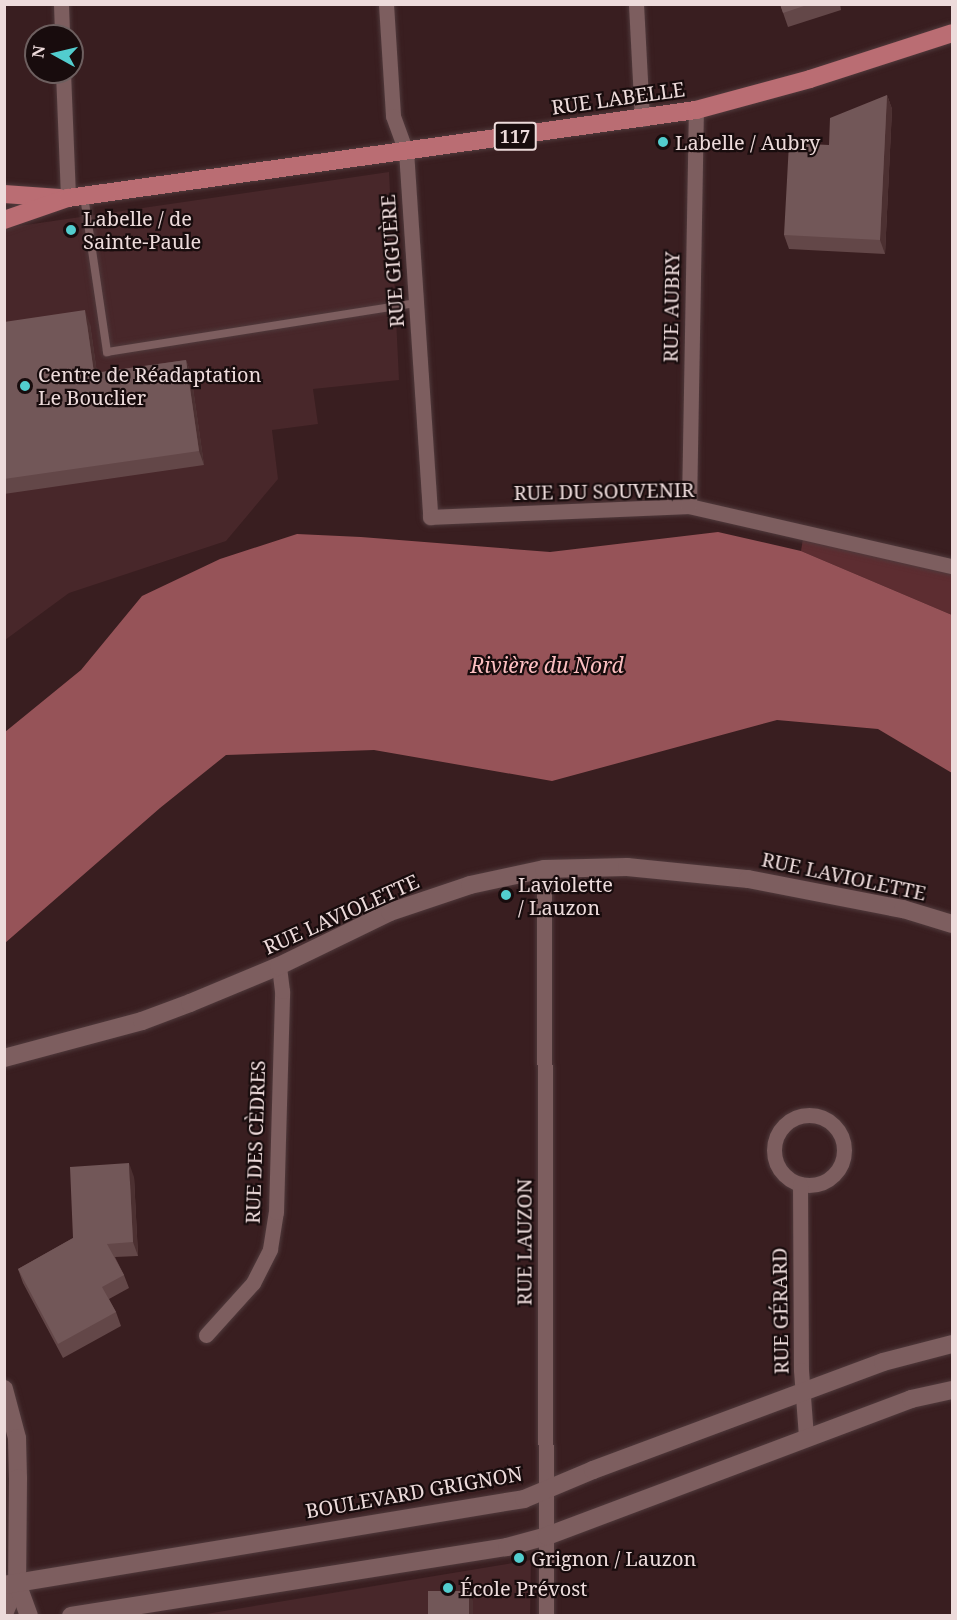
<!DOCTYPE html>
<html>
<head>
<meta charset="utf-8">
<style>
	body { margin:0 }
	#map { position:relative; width:957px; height:1620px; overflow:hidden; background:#391e20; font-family:"Noto Serif",serif }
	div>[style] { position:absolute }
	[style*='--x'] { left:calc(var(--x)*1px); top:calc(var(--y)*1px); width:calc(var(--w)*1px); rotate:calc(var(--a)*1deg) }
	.built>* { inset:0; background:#48272a }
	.green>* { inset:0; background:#5d2d31 }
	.water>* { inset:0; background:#965358 }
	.roads { filter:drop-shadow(0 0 2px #503a3c) drop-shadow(0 0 2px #503a3c) }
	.lane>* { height:8px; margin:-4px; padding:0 4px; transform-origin:4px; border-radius:4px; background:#7d5e5f }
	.street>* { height:15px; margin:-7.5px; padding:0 7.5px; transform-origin:7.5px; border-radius:7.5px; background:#7d5e5f }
	.street>.ring { margin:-7.5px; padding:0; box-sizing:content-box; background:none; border:15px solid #7d5e5f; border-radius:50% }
	.secondary>* { height:18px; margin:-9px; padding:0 9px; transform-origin:9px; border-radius:9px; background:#7d5e5f }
	.primary>* { height:18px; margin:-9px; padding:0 9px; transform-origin:9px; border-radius:9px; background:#ba6d73 }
	.wall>* { inset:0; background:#634748 }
	.shaded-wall>* { inset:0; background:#4c3031 }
	.building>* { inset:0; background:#725758; transform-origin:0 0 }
	.dots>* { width:16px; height:16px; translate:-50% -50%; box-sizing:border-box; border:3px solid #180c0d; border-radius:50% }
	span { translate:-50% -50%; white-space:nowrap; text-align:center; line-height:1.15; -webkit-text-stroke:4.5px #180c0d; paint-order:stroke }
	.shield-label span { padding:2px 4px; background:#180c0d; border:2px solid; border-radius:4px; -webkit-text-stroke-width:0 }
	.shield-label { font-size:18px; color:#eddbdb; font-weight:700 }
	.street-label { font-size:20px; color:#eddbdb }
	.poi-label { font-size:20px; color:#eddbdb }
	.left { translate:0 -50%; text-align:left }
	.water-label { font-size:21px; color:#fcbfc1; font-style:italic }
	.frame { position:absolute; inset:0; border:6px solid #eddbdb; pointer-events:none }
	.north { position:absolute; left:24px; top:24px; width:60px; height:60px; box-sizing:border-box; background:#180c0d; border:2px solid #6d5f5f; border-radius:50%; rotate:278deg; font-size:16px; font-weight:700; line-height:24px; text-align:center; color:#eddbdb }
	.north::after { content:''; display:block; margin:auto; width:21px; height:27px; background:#52cdce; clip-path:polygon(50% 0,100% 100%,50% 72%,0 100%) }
</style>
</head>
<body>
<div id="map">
	<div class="built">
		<div style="clip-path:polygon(389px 172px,399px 380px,313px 389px,318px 424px,272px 430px,278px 479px,226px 541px,69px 593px,5px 640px,5px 228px)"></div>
		<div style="clip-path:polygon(531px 1560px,530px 1615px,200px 1615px)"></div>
	</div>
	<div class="green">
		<div style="clip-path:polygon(804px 532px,952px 566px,952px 615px,801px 551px)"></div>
	</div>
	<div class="water">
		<div style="clip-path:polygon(718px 532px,801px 551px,952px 615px,952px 773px,878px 729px,777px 720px,552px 781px,374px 750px,226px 755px,160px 808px,5px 943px,5px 732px,81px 670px,142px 596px,220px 559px,297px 534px,361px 537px,550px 552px)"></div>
	</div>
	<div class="roads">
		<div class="lane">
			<div style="--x:84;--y:196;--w:158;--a:81.6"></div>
			<div style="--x:107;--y:352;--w:313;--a:-9"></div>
		</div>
		<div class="street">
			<div style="--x:61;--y:4;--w:32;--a:88"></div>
			<div style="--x:386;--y:4;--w:112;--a:86.4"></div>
			<div style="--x:393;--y:116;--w:37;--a:70"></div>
			<div style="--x:406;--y:151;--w:367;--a:86.2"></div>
			<div style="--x:430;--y:517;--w:259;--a:-2.4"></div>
			<div style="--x:689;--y:506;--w:270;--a:12.9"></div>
			<div style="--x:636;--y:4;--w:115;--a:87"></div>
			<div style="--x:63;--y:72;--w:126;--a:87.7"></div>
			<div style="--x:689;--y:506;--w:396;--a:-89"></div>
			<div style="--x:544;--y:869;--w:747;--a:89.85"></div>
			<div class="ring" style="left:774px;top:1115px;width:55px;height:55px"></div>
			<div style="--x:800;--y:1184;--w:186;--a:89.7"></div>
			<div style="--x:801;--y:1370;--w:67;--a:85.7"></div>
			<div style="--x:206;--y:1335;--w:70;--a:-47.9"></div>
			<div style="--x:253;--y:1283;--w:38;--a:-63"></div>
			<div style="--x:270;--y:1249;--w:37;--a:-81"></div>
			<div style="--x:276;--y:1212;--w:221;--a:-88.4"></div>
			<div style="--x:282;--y:991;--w:25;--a:-97"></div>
		</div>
		<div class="secondary">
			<div style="--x:4;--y:1058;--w:143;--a:-15"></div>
			<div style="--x:142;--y:1021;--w:51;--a:-20.6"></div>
			<div style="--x:190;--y:1003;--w:96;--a:-22.6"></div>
			<div style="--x:279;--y:966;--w:123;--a:-25.9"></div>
			<div style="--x:390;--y:912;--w:84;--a:-18.6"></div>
			<div style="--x:470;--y:885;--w:76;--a:-12.2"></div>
			<div style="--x:544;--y:869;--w:83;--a:-1.4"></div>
			<div style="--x:627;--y:867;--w:122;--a:5.7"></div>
			<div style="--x:748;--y:879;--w:158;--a:11"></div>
			<div style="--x:903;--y:909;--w:51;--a:17"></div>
			<div style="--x:4;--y:1389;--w:51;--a:75.1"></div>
			<div style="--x:17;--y:1438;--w:40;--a:88.6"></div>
			<div style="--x:18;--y:1478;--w:105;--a:90.5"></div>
			<div style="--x:17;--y:1583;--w:33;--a:113"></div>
			<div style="--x:17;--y:1583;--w:35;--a:70"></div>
			<div style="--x:4;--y:1585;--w:527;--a:-9.39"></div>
			<div style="--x:524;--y:1499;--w:75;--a:-22.8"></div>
			<div style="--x:593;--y:1470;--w:309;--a:-20.4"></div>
			<div style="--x:883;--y:1362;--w:71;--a:-14.6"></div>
			<div style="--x:71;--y:1616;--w:441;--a:-9"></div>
			<div style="--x:507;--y:1547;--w:41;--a:-15.4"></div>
			<div style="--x:547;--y:1536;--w:389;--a:-20.6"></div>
			<div style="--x:911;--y:1399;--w:42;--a:-12.4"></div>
		</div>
		<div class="primary">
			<div style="--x:4;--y:194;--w:56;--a:4.1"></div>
			<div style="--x:4;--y:220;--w:68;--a:-19"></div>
			<div style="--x:68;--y:198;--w:634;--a:-7.98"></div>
			<div style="--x:696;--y:110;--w:118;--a:-15.2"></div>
			<div style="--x:810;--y:79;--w:149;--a:-17.9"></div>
		</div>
	</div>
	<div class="wall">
		<div style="clip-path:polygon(780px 4px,840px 4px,841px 10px,788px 27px)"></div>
		<div style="clip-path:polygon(887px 95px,892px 109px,885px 254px,789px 249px,784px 235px)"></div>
		<div style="clip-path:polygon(4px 322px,90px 324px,97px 373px,186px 360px,191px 374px,204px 465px,4px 494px)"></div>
		<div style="clip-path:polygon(134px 1177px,138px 1256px,115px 1257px,124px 1275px,129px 1288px,109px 1299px,116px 1312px,121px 1326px,63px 1358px,23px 1283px,18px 1269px,73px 1238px)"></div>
	</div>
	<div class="shaded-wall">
		<div style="clip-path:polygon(887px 95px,892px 109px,885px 254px,880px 240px)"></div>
		<div style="clip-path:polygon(85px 310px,90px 324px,99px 387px,94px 373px)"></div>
		<div style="clip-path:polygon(186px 360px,191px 374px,204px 465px,199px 451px)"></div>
		<div style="clip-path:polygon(129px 1163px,134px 1177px,138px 1256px,133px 1242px)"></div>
		<div style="clip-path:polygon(469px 1591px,473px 1601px,473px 1616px,469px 1616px)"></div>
	</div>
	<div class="building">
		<div style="clip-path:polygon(780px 4px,810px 4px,783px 13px)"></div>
		<div style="clip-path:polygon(887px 95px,880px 240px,784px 235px,789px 143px,829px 145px,830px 118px)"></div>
		<div style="clip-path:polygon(85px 310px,94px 373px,186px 360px,199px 451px,4px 479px,4px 322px)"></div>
		<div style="clip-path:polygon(129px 1163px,133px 1242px,107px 1244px,124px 1275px,102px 1287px,116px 1312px,58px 1344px,18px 1269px,73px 1238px,70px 1167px)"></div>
		<div style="left:428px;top:1591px;width:41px;height:25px"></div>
	</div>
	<div class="dots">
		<div style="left:663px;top:142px;background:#52cdce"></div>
		<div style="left:71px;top:230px;background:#52cdce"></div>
		<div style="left:25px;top:386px;background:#52cdce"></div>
		<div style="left:506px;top:895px;background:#52cdce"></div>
		<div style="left:519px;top:1558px;background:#52cdce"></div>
		<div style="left:448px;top:1588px;background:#52cdce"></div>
	</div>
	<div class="shield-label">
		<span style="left:515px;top:136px">117</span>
	</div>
	<div class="street-label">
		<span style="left:618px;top:98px;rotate:-8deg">RUE LABELLE</span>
		<span style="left:392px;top:261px;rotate:-94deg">RUE GIGUÈRE</span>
		<span style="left:671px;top:307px;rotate:-89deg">RUE AUBRY</span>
		<span style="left:604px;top:491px;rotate:-1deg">RUE DU SOUVENIR</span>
		<span style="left:844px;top:876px;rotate:12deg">RUE LAVIOLETTE</span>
		<span style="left:341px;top:914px;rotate:-24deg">RUE LAVIOLETTE</span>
		<span style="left:255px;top:1142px;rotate:-88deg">RUE DES CÈDRES</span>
		<span style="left:524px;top:1242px;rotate:-90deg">RUE LAUZON</span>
		<span style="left:780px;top:1311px;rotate:-91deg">RUE GÉRARD</span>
		<span style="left:414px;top:1492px;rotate:-10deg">BOULEVARD GRIGNON</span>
	</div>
	<div class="poi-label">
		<span class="left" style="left:675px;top:142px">Labelle / Aubry</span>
		<span class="left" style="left:83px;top:230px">Labelle / de<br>Sainte-Paule</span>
		<span class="left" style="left:38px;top:386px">Centre de Réadaptation<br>Le Bouclier</span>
		<span class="left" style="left:518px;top:896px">Laviolette<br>/ Lauzon</span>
		<span class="left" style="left:531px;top:1558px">Grignon / Lauzon</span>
		<span class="left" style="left:460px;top:1588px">École Prévost</span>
	</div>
	<div class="water-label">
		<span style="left:547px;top:665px">Rivière du Nord</span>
	</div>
	<div class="frame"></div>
	<div class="north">N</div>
</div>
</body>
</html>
